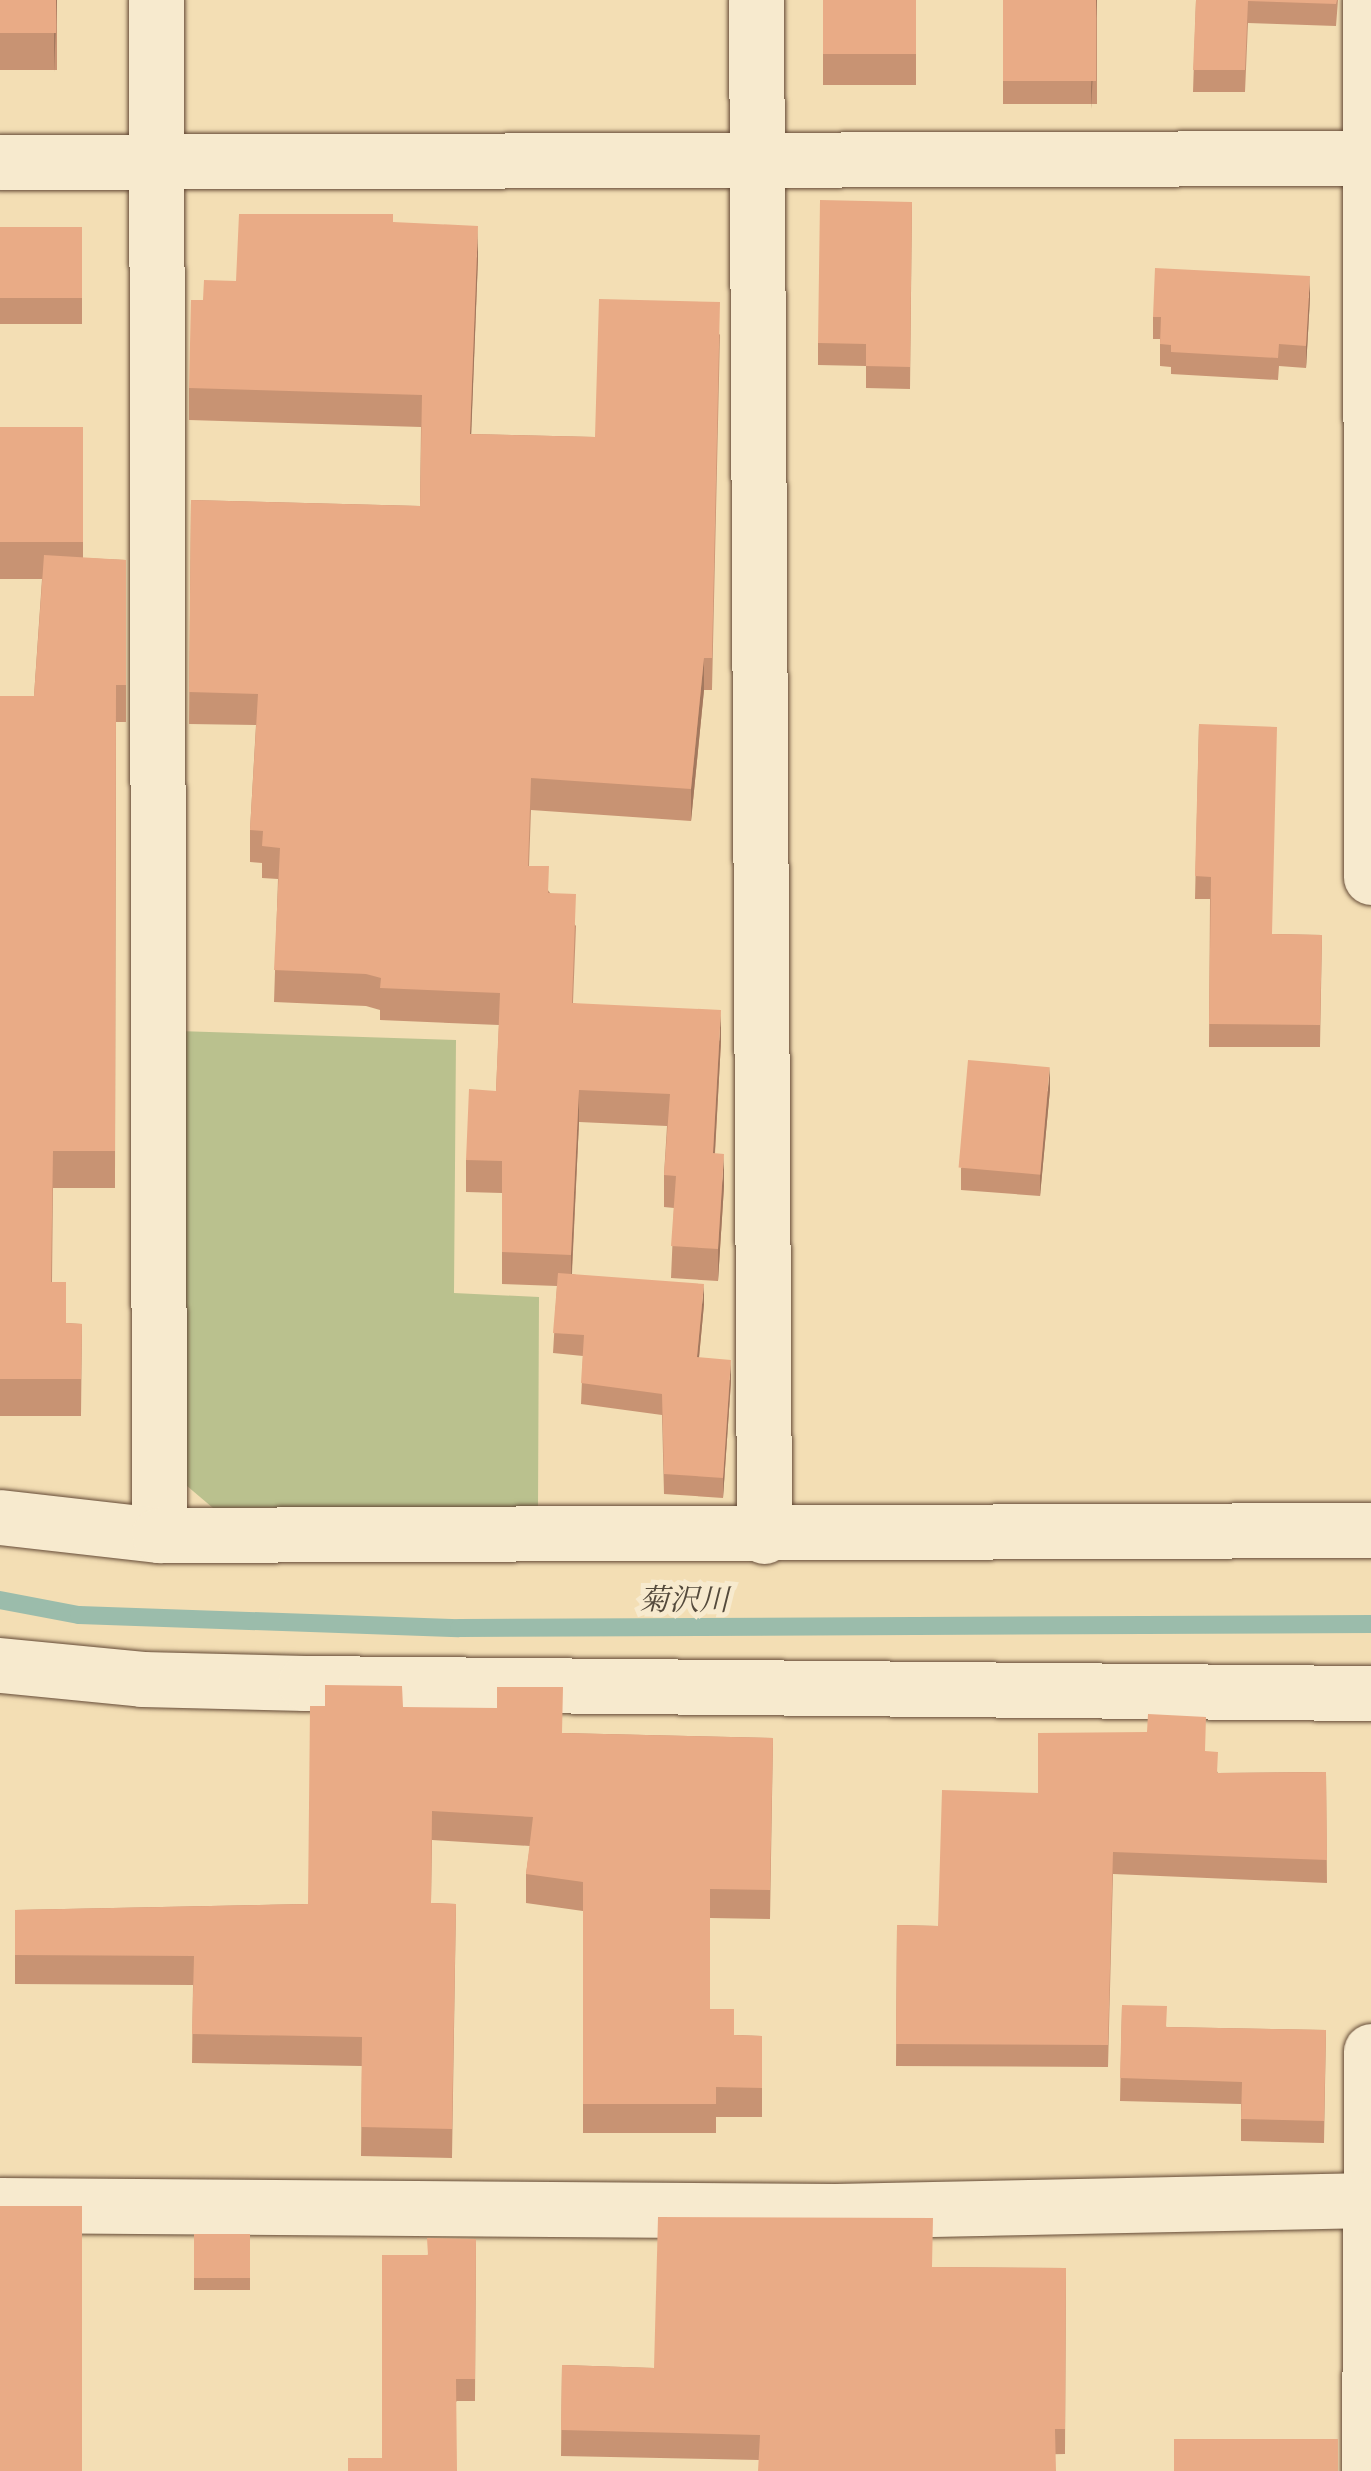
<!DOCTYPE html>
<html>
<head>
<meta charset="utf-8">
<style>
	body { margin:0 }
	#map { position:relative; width:1371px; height:2471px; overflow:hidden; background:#f3deb4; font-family:"IM FELL Great Primer","Noto Serif JP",serif }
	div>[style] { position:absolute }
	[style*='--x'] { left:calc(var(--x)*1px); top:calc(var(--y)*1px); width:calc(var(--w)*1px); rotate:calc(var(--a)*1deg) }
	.green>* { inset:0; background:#bac18e }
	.stream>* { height:18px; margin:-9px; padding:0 9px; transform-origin:9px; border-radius:9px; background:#9bbcab }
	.roads { filter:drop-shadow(0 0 2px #644a36) drop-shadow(0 0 2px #644a36) }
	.street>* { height:55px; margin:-27.5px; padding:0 27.5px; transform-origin:27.5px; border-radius:27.5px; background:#f7eace }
	.secondary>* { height:55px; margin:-27.5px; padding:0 27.5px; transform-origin:27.5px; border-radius:27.5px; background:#f7eace }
	.wall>* { inset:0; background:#c89373; transform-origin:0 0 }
	.shaded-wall>* { inset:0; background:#a3785e }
	.building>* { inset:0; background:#e9ab86; transform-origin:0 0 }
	span { translate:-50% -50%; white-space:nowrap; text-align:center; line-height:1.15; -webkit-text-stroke:10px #f7eace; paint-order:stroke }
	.water-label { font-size:30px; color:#544a3c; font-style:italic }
</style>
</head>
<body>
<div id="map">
	<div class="green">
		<div style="clip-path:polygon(178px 1031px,456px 1040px,454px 1293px,539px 1297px,538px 1507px,213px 1508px,180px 1480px)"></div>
	</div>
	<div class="stream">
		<div style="--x:0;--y:1600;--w:80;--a:10.8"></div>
		<div style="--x:79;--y:1615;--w:380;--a:2"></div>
		<div style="--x:459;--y:1628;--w:912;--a:-0.25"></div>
	</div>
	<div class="roads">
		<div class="street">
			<div style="--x:156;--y:0;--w:1535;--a:89.89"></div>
			<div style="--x:756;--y:0;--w:1536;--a:89.7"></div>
			<div style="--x:1370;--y:0;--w:877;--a:89.93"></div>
			<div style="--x:0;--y:1517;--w:160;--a:6.5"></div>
			<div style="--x:159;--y:1535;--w:1212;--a:-0.24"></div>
			<div style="--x:0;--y:1665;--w:143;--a:5.6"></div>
			<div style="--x:142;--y:1679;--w:163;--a:1.4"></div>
			<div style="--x:305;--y:1683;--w:1066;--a:0.54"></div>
			<div style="--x:0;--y:2205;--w:835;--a:0.41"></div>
			<div style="--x:835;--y:2211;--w:536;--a:-1.18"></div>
			<div style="--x:1369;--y:2471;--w:420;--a:-89.7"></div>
		</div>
		<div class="secondary">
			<div style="--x:0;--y:162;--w:1371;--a:-0.17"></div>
		</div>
	</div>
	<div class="wall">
		<div style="left:0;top:0;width:57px;height:70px"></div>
		<div style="left:823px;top:0;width:93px;height:85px"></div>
		<div style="left:1003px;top:0;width:94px;height:104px"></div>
		<div style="clip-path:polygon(1196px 0,1338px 0,1336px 26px,1248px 23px,1245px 92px,1193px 92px)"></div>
		<div style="clip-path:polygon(912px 202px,910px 389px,866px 388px,866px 366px,818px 365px,818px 343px)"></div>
		<div style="clip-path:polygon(393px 222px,478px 258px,471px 434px,595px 437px,720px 334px,712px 690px,704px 690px,691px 821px,531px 810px,529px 866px,576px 926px,573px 1003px,721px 1041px,715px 1154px,724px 1186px,718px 1281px,671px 1278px,674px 1208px,664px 1207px,664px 1175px,667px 1126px,579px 1122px,572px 1274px,704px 1304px,699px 1358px,731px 1381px,723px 1498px,664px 1494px,662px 1415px,581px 1404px,583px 1356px,553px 1353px,557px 1286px,502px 1284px,502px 1193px,466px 1192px,466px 1160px,496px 1091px,499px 1025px,380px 1020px,380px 1010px,366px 1006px,274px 1002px,278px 879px,262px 878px,262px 863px,250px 862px,250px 830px,256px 725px,189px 724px,191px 500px,420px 506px,421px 427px,189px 420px,189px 388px,236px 281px)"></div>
		<div style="left:0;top:227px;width:82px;height:97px"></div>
		<div style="clip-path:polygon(1310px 298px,1306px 368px,1279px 366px,1278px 380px,1171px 374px,1171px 367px,1160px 366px,1160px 339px,1153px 339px,1153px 317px)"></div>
		<div style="clip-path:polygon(0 427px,83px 427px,83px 558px,126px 560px,126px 722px,116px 722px,115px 1188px,53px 1188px,52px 1282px,66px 1323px,82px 1324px,81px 1416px,0 1416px,0 696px,34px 696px,42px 579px,0 579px)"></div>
		<div style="clip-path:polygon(1199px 724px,1272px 934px,1322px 935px,1320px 1047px,1209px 1047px,1210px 899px,1195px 899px)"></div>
		<div style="clip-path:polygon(1050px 1089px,1040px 1196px,961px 1190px,961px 1168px)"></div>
		<div style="clip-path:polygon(403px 1707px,562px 1733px,773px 1738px,770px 1919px,710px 1918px,710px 2009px,734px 2035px,762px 2036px,762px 2117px,716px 2117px,716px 2133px,583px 2133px,583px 1911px,526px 1903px,526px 1874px,530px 1846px,432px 1840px,431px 1903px,456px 1904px,452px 2158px,361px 2156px,362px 2066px,192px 2063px,193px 1985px,15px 1984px,15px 1910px,308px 1904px)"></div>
		<div style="clip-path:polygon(1205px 1751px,1218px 1773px,1326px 1772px,1327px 1883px,1113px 1874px,1108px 2067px,896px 2066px,897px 1925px,938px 1926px,1038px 1793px)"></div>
		<div style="clip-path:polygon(1122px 2005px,1167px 2027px,1326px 2030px,1324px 2143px,1241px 2141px,1241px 2104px,1120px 2101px)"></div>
		<div style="left:194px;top:2234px;width:56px;height:56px"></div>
		<div style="clip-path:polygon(476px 2239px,475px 2401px,457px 2401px,382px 2458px,427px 2255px)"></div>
		<div style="clip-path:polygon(932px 2267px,1066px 2268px,1065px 2454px,759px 2460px,561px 2456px,562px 2365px,654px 2368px)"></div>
	</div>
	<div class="shaded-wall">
		<div style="clip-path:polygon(56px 0,57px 0,54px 72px,54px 35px)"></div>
		<div style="clip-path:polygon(1096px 0,1097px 0,1091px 109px,1091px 87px)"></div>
		<div style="clip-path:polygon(478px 226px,478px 258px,470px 466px,470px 434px)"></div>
		<div style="clip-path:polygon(1310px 276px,1310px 298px,1306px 368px,1306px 346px)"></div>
		<div style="clip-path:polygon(704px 658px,704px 690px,691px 821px,691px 789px)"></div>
		<div style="clip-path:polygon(721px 1010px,721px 1041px,713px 1185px,713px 1153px)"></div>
		<div style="clip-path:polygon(1050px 1067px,1050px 1089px,1040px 1196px,1040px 1174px)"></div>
		<div style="clip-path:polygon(579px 1090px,579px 1122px,571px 1287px,571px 1255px)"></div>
		<div style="clip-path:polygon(724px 1154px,724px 1186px,718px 1281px,718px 1249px)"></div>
		<div style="clip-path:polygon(704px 1284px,704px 1304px,697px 1378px,697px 1357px)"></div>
		<div style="clip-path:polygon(731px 1360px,731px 1381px,723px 1498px,723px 1478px)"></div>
	</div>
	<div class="building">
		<div style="left:0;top:0;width:56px;height:33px"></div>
		<div style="left:823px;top:0;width:93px;height:54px"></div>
		<div style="left:1003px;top:0;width:93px;height:81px"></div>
		<div style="clip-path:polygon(1196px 0,1337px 0,1336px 4px,1248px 1px,1245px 70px,1193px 70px)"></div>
		<div style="clip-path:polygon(820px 200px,912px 202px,910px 367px,866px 366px,866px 344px,818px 343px)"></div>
		<div style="clip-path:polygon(239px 214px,393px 214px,393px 222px,478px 226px,470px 434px,595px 437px,599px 299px,720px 302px,712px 658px,704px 658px,691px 789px,531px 778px,528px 866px,549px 866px,548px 893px,576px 894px,572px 1003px,721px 1010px,713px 1153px,724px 1154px,718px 1249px,671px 1246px,676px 1176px,664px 1175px,670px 1094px,579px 1090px,571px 1255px,502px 1252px,502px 1161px,466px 1160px,469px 1089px,496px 1091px,500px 993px,380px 988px,381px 978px,366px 974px,274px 970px,280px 848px,262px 846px,263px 831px,250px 830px,258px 694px,189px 692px,191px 500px,420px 506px,422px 395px,189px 388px,191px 300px,203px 300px,204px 280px,236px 281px)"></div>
		<div style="left:0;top:227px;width:82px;height:71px"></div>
		<div style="clip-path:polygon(1155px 268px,1310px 276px,1306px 346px,1279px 344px,1278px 358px,1171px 352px,1171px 345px,1160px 344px,1161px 317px,1153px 317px)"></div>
		<div style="left:0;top:427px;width:83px;height:115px"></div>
		<div style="clip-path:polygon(44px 555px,126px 560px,126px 685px,116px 685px,115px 1151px,53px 1151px,51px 1282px,66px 1282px,66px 1323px,82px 1324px,81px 1379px,0 1379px,0 696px,34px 696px)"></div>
		<div style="clip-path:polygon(1199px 724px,1277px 727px,1272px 934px,1322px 935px,1320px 1025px,1209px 1024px,1211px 877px,1195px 876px)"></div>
		<div style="left:968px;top:1060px;width:82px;height:108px;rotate:5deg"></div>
		<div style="clip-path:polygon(558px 1273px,704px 1284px,697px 1357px,731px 1360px,723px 1478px,664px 1474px,662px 1394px,581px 1383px,584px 1335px,553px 1333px)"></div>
		<div style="clip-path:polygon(325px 1685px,402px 1686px,403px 1707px,497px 1708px,497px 1687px,563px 1687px,562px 1733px,773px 1738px,770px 1890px,710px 1889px,710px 2009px,734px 2009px,734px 2035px,762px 2036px,762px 2088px,716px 2087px,716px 2104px,583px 2104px,583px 1882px,526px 1874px,533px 1817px,432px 1811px,431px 1903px,456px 1904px,452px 2129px,361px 2127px,362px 2037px,192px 2034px,194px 1956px,15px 1955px,15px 1910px,308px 1904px,310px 1706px,325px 1706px)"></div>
		<div style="clip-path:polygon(1148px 1714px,1206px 1717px,1205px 1751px,1218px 1752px,1217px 1773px,1326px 1772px,1327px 1860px,1113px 1852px,1108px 2045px,896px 2044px,897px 1925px,938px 1926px,942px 1790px,1038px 1793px,1038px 1733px,1147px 1732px)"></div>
		<div style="clip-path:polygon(1122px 2005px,1167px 2006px,1166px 2027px,1326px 2030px,1324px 2121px,1241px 2119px,1242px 2082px,1120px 2078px)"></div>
		<div style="left:0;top:2206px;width:82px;height:265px"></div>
		<div style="clip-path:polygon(658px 2217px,933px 2218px,932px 2267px,1066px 2268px,1065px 2429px,1055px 2429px,1056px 2471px,758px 2471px,760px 2435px,561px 2430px,562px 2365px,654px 2368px)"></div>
		<div style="left:194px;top:2234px;width:56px;height:44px"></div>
		<div style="clip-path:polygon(427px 2238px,476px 2239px,475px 2379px,456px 2379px,457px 2471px,348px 2471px,348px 2458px,382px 2458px,382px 2255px,428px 2255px)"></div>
		<div style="left:1338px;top:2439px;width:32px;height:164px;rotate:90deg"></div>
	</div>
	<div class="water-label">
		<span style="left:684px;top:1600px">菊沢川</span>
	</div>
</div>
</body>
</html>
